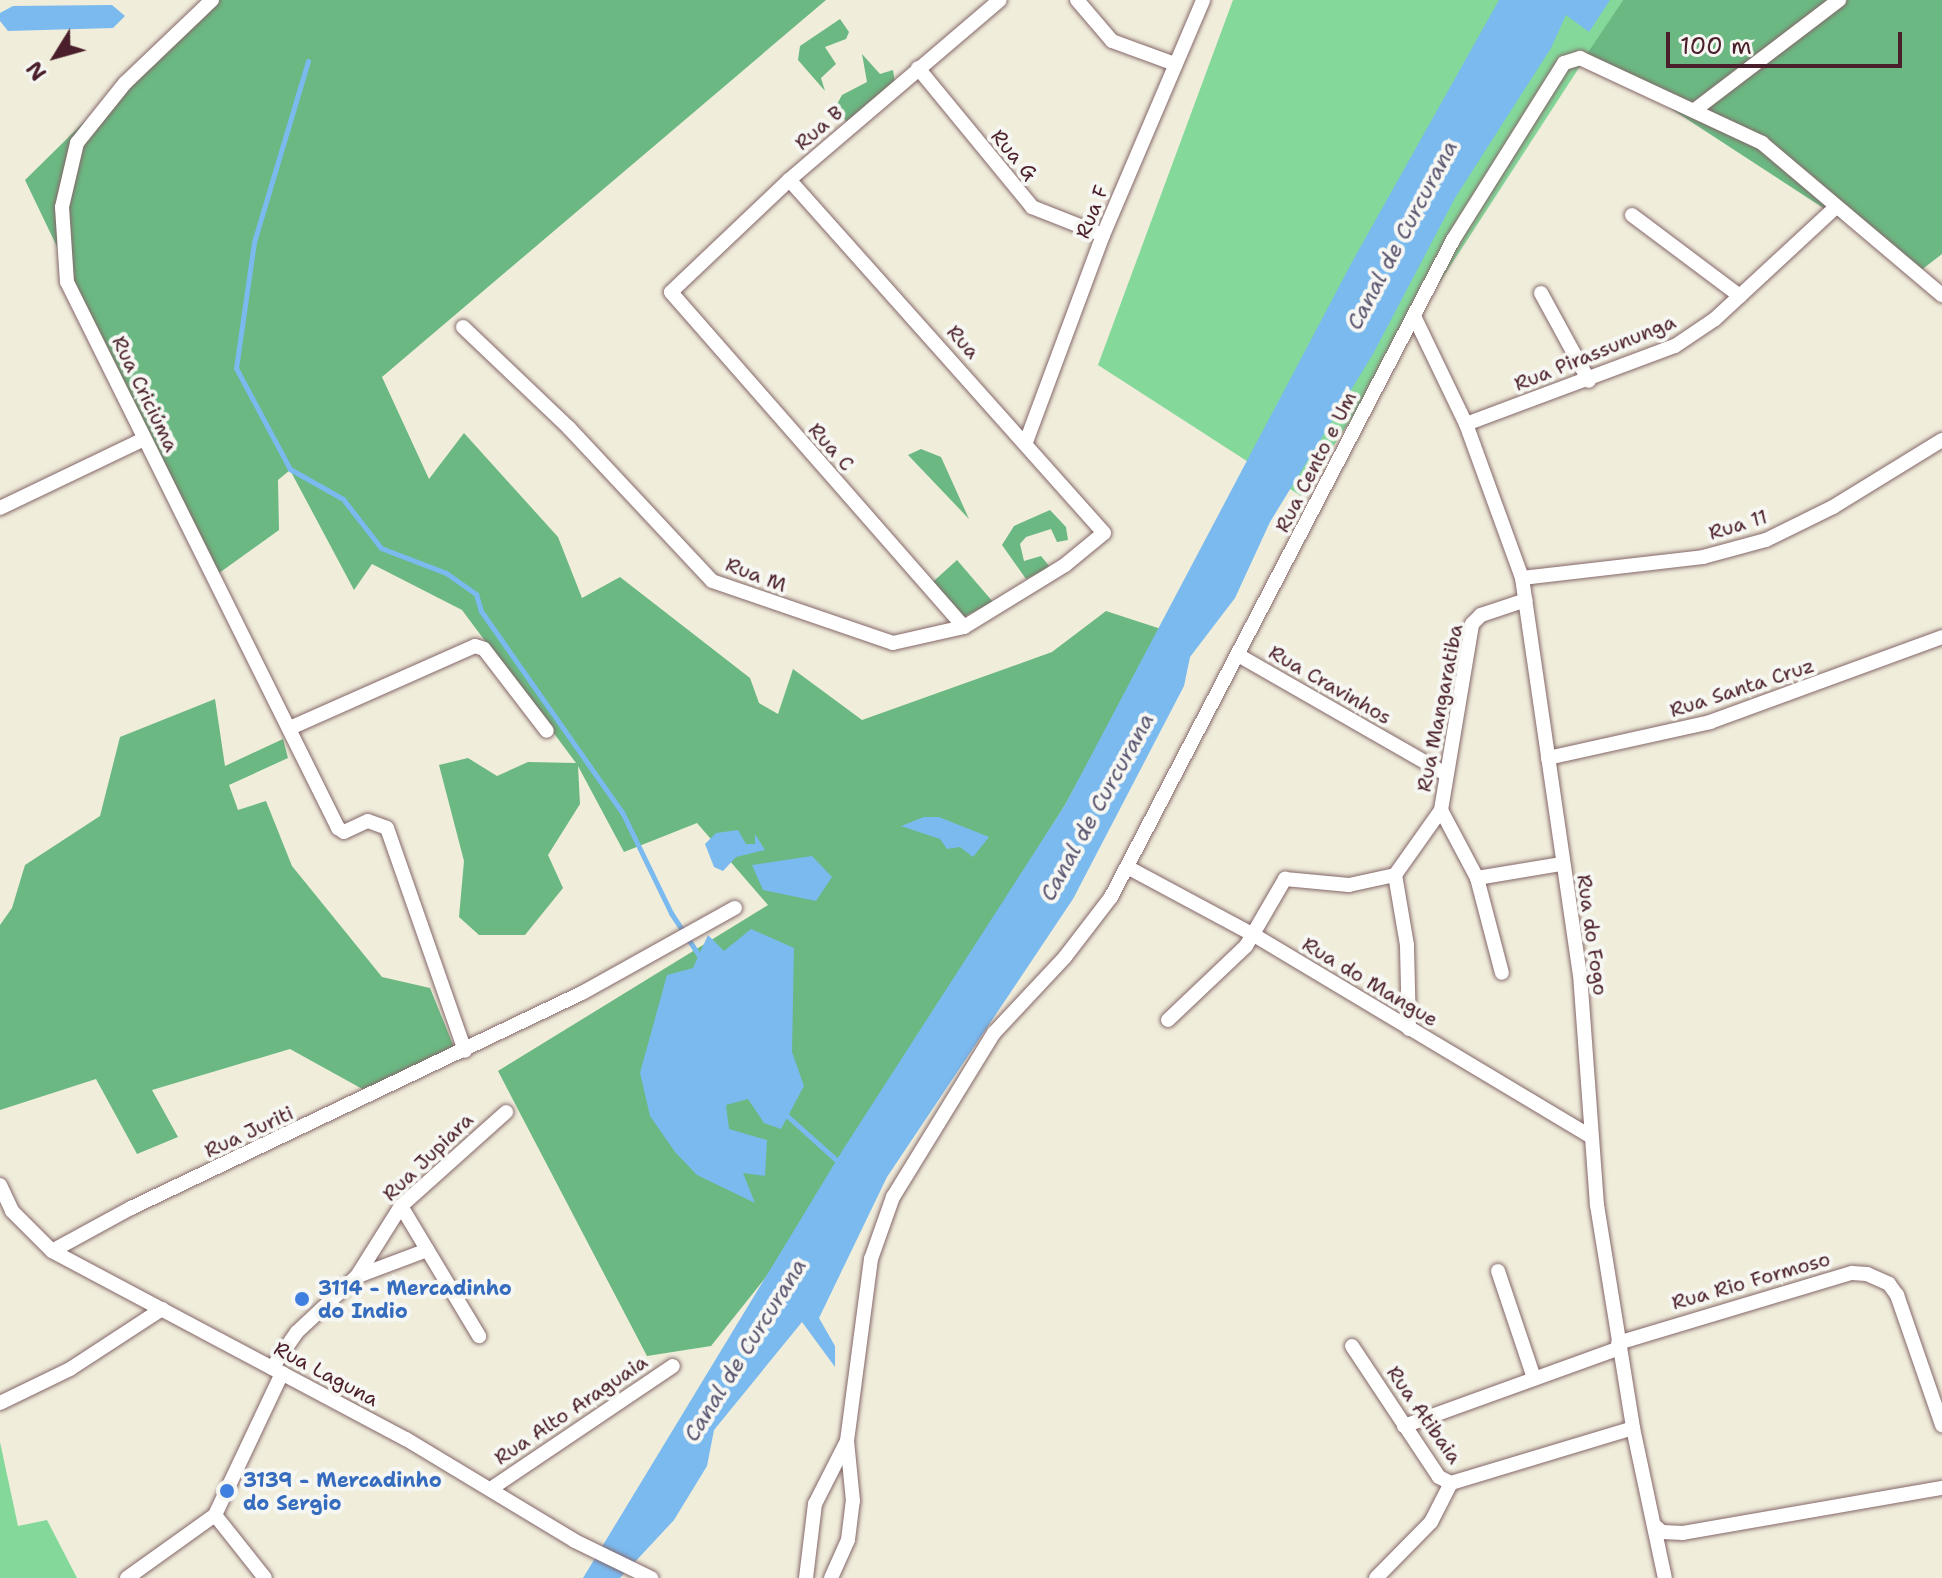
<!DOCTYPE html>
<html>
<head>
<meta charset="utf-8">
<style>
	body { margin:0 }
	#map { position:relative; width:1942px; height:1578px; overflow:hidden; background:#f0eddb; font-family:"Shantell Sans",sans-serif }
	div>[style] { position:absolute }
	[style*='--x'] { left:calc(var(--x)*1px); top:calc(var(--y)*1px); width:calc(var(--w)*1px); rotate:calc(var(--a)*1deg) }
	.green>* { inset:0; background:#84d89a }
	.forest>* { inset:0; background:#6bb882 }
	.water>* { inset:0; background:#7abaef }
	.stream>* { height:5px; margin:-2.5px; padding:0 2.5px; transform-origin:2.5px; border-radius:2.5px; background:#7abaef }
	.roads { filter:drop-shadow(0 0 2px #846769) drop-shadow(0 0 2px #846769) }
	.minor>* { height:14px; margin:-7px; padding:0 7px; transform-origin:7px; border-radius:7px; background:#fff }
	.dots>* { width:22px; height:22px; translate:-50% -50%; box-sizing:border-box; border:4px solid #f6f6f2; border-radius:50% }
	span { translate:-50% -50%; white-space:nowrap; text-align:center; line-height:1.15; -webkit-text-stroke:8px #f6f6f2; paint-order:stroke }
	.street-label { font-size:20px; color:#4a1f2b }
	.shop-label { font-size:20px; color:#366cbe; font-weight:700 }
	.left { translate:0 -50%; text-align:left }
	.water-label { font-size:22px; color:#5b5570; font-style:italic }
	.north { position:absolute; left:16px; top:16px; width:80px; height:80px; -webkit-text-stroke:6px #f6f6f2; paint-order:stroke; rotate:233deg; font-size:22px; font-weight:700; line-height:32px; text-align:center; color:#4a1f2b }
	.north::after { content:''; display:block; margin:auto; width:28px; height:36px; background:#4a1f2b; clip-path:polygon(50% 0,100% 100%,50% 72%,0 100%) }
	.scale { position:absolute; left:1666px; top:32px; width:236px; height:36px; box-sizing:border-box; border:4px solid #4a1f2b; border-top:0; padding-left:10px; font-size:24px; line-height:28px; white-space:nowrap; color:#4a1f2b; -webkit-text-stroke:6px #f6f6f2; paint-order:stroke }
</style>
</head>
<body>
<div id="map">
	<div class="green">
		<div style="clip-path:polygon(1233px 0,1623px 0,1301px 496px,1098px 365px)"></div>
		<div style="clip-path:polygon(0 1442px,18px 1526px,47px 1520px,77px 1578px,0 1578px)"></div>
	</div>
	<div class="forest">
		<div style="clip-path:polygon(208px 0,826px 0,382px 377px,429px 479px,464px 433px,558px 537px,582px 598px,620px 577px,750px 678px,759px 703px,778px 714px,793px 669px,862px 720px,1052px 652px,1106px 611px,1161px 629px,1065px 805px,766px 1277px,711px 1346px,647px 1356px,498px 1071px,768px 905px,697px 823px,624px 852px,578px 766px,580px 804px,548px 855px,563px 888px,525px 935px,479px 935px,459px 917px,464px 861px,439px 765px,468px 758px,497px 776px,528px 762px,576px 763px,462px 610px,372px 564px,354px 590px,290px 470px,278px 480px,279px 530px,215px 576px,25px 180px)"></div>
		<div style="clip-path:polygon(1623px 0,1942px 0,1942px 254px,1920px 271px,1587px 54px)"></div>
		<div style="clip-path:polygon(840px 19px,849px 32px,846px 39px,825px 47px,836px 64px,821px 78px,825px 91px,798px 60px,800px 46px)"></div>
		<div style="clip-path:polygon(862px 54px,880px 74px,893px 70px,895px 83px,865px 105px,868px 117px,847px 123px,836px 106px,842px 95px,867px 82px)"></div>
		<div style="clip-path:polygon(921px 449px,941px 457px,969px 519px,908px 455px)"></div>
		<div style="clip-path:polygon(1050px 510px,1066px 527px,1068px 540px,1057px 542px,1051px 529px,1026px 537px,1020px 544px,1024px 561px,1041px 556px,1050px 567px,1026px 579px,1002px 545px,1014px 526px)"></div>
		<div style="clip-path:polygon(957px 560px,993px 602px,952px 623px,925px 589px)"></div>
		<div style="clip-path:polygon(215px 699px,225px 766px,283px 739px,288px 758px,229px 785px,238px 810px,266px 801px,292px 866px,382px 977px,430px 988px,454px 1047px,366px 1091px,290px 1049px,152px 1090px,178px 1137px,137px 1154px,96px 1079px,0 1110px,0 925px,12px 908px,25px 865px,100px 816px,120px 737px)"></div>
	</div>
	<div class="water">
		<div style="clip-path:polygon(1499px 0,1610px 0,1589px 32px,1566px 15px,1551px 48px,1455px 198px,1373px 354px,1270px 522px,1235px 598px,1190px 657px,1184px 686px,1073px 899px,887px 1177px,819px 1318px,835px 1346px,835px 1367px,802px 1322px,714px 1430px,707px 1466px,674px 1520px,620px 1578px,583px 1578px,844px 1148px,1065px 805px,1352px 262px)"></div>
		<div style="clip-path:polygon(112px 5px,125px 16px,113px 28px,8px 31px,0 21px,0 13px,13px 6px)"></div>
		<div style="clip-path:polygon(924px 817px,939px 817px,989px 837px,973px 857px,960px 847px,947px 849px,940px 839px,901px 826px)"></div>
		<div style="clip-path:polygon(738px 830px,746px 844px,755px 844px,755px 834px,765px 850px,736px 857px,723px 871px,714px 867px,705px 844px,716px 833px)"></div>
		<div style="clip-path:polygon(812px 856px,832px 877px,816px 901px,763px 890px,752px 865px)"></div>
		<div style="clip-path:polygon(751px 929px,794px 948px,792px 1052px,804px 1086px,781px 1129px,764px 1123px,748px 1099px,726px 1105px,729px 1129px,767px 1140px,765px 1176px,743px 1173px,755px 1203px,697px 1175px,675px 1152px,650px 1116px,640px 1073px,667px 975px,693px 968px,708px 935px,724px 951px)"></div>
	</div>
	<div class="stream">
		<div style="--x:308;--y:61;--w:189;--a:106.6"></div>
		<div style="--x:254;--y:242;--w:127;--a:98.1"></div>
		<div style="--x:236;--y:368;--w:115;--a:61.9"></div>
		<div style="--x:290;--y:469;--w:61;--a:29.5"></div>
		<div style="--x:343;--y:499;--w:62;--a:52.2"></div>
		<div style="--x:381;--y:548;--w:70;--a:21"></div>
		<div style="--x:446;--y:573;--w:37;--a:35"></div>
		<div style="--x:476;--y:594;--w:18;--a:74"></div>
		<div style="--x:481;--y:611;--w:246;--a:55"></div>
		<div style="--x:622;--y:812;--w:112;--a:64.1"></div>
		<div style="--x:671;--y:913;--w:56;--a:56.6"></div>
		<div style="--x:784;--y:1113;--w:78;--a:41.9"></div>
	</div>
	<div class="roads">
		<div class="minor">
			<div style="--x:212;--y:0;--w:120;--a:136.3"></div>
			<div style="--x:125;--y:83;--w:77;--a:128.7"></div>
			<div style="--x:77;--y:143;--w:66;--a:103.2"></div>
			<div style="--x:62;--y:207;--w:75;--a:86.2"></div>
			<div style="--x:67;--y:282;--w:610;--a:63.6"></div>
			<div style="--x:338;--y:828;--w:7;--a:34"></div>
			<div style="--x:344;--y:832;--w:26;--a:-25"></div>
			<div style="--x:368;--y:821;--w:20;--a:20"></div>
			<div style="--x:387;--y:828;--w:236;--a:70.7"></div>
			<div style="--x:1077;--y:0;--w:54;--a:49.5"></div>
			<div style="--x:1112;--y:41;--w:67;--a:20.1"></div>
			<div style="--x:918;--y:68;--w:180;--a:50.6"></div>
			<div style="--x:1032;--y:207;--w:76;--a:21.5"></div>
			<div style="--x:1696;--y:109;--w:180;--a:-37.3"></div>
			<div style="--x:1632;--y:215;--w:135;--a:36.9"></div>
			<div style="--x:1541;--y:293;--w:100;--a:61.4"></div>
			<div style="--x:1414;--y:316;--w:120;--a:64.3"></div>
			<div style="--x:1466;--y:424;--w:164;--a:70"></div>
			<div style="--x:1522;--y:578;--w:400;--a:81.7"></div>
			<div style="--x:1580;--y:974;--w:232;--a:85.8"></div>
			<div style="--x:1597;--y:1205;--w:226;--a:80.8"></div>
			<div style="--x:1633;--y:1428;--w:153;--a:78"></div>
			<div style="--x:463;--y:327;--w:146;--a:43.6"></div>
			<div style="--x:569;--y:428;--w:209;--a:46.9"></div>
			<div style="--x:712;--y:581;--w:191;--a:18.9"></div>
			<div style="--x:893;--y:643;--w:73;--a:-12.7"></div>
			<div style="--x:964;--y:627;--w:119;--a:-31.5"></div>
			<div style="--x:1065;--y:565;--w:50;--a:-39.4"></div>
			<div style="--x:1104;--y:533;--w:473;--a:-131.7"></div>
			<div style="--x:1466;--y:424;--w:223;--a:-20.5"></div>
			<div style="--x:1675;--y:346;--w:48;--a:-34"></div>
			<div style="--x:1715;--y:319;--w:165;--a:-42.8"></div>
			<div style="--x:1026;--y:442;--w:221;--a:-69.6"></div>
			<div style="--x:1103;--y:235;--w:255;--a:-66.9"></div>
			<div style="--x:0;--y:508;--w:160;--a:-25.6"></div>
			<div style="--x:1522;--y:578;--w:182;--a:-6.6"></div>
			<div style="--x:1703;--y:557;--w:65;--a:-15.1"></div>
			<div style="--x:1766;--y:540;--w:75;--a:-26.2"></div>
			<div style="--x:1833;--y:507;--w:128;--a:-31.6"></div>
			<div style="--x:964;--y:627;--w:445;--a:-131.2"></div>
			<div style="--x:671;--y:292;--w:163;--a:-43.5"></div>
			<div style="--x:789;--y:180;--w:277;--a:-40.5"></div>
			<div style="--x:1238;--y:655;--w:237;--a:29.8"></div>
			<div style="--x:290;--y:728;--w:202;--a:-23.9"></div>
			<div style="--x:475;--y:646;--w:9;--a:18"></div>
			<div style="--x:484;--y:649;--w:103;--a:52.5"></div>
			<div style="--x:1548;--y:758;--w:166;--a:-12.5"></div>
			<div style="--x:1710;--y:722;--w:247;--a:-20.1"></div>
			<div style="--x:1441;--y:810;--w:77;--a:62.1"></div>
			<div style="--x:1477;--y:878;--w:86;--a:-9.4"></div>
			<div style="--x:1127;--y:867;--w:144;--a:28.2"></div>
			<div style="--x:1254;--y:935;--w:392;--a:30.9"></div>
			<div style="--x:1477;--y:878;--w:98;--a:75.3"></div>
			<div style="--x:1168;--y:1020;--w:108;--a:-43.5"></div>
			<div style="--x:1246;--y:946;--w:78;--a:-59.8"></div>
			<div style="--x:1285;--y:879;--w:64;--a:5.4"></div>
			<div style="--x:1349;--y:885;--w:47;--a:-12.3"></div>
			<div style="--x:1409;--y:1029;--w:84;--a:-91.4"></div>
			<div style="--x:1407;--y:945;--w:71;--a:-99.7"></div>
			<div style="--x:1395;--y:875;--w:80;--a:-54.7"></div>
			<div style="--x:1441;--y:810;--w:189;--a:-80.5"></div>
			<div style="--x:1472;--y:624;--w:13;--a:-45"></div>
			<div style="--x:1481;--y:615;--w:47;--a:-18.4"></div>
			<div style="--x:0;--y:1185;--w:29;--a:65"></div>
			<div style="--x:12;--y:1211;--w:57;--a:45"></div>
			<div style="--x:52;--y:1251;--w:401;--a:28"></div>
			<div style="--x:406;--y:1439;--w:197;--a:31.1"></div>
			<div style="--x:575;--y:1541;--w:85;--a:26"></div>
			<div style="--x:401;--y:1206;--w:152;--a:59"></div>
			<div style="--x:52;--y:1251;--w:90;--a:-28.6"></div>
			<div style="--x:131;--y:1208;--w:500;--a:-25.5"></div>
			<div style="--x:582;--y:993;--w:175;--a:-29.1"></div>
			<div style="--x:1498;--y:1271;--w:113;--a:71.4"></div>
			<div style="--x:358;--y:1276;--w:74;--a:-20.6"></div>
			<div style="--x:1618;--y:1343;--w:244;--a:-16.7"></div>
			<div style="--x:1852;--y:1273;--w:15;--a:4"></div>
			<div style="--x:1867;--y:1274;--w:24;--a:24"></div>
			<div style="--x:1889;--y:1284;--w:14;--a:54"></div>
			<div style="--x:1897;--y:1295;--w:138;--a:70.9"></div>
			<div style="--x:1352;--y:1346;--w:157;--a:56.4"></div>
			<div style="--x:1439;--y:1477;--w:13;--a:27"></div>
			<div style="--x:272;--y:1368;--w:44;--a:-55.2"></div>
			<div style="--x:297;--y:1332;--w:82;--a:-43"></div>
			<div style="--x:357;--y:1276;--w:83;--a:-57.8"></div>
			<div style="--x:401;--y:1206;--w:141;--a:-41.8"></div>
			<div style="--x:0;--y:1403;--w:78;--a:-25.9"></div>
			<div style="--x:70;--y:1369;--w:110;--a:-33.1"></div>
			<div style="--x:1404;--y:1426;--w:229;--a:-19.9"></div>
			<div style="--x:1451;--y:1483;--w:190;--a:-16.8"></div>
			<div style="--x:492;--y:1488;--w:218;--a:-34"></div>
			<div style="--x:215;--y:1515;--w:80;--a:51.6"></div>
			<div style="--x:1654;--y:1525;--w:11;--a:41"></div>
			<div style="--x:1662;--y:1532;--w:21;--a:3"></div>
			<div style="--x:1683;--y:1533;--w:263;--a:-9.9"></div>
			<div style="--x:127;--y:1578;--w:108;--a:-35.6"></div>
			<div style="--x:215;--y:1515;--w:157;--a:-64.7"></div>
			<div style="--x:806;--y:1578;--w:75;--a:-83.1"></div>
			<div style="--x:815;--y:1504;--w:71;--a:-63.1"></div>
			<div style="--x:847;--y:1441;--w:184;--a:-82.5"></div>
			<div style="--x:871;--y:1259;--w:66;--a:-70.5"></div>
			<div style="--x:893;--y:1197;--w:193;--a:-58.4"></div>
			<div style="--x:994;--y:1033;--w:104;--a:-46.9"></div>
			<div style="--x:1065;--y:957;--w:76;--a:-52.5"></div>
			<div style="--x:1111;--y:897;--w:741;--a:-62.5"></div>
			<div style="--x:1453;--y:240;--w:209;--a:-57.9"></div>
			<div style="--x:1564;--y:63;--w:17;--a:-17"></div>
			<div style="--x:1580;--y:58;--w:201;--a:25"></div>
			<div style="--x:1762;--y:143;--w:236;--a:40.2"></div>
			<div style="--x:831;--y:1578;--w:42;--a:-65.9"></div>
			<div style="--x:848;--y:1540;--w:39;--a:-83"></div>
			<div style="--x:853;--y:1501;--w:60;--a:-95.7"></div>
			<div style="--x:1376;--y:1578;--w:78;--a:-45.5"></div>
			<div style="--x:1431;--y:1522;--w:44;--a:-62.9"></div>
		</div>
	</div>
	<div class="dots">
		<div style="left:302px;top:1299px;background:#3f7fe0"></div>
		<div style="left:227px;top:1491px;background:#3f7fe0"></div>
	</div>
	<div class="street-label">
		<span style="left:819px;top:128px;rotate:-41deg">Rua B</span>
		<span style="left:1014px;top:155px;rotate:50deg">Rua G</span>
		<span style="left:1092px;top:212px;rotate:-68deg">Rua F</span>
		<span style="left:963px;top:342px;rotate:48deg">Rua</span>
		<span style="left:1595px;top:353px;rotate:-22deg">Rua Pirassununga</span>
		<span style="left:145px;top:394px;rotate:64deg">Rua Criciúma</span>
		<span style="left:831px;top:447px;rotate:48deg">Rua C</span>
		<span style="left:1316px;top:462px;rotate:-63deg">Rua Cento e Um</span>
		<span style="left:1738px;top:525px;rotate:-17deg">Rua 11</span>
		<span style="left:756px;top:575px;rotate:21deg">Rua M</span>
		<span style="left:1330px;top:685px;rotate:30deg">Rua Cravinhos</span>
		<span style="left:1742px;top:688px;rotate:-18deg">Rua Santa Cruz</span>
		<span style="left:1440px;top:708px;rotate:-79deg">Rua Mangaratiba</span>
		<span style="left:1592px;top:935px;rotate:82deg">Rua do Fogo</span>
		<span style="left:1370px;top:982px;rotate:31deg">Rua do Mangue</span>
		<span style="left:249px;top:1132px;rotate:-25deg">Rua Juriti</span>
		<span style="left:428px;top:1157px;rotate:-44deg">Rua Jupiara</span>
		<span style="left:1751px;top:1281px;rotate:-16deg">Rua Rio Formoso</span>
		<span style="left:326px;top:1374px;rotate:28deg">Rua Laguna</span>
		<span style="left:571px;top:1410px;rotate:-34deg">Rua Alto Araguaia</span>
		<span style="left:1424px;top:1415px;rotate:55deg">Rua Atibaia</span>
	</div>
	<div class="shop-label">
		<span class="left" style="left:318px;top:1300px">3114 - Mercadinho<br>do Indio</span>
		<span class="left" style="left:243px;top:1492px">3139 - Mercadinho<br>do Sergio</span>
	</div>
	<div class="water-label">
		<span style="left:1402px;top:235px;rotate:-62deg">Canal de Curcurana</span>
		<span style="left:1097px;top:807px;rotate:-61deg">Canal de Curcurana</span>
		<span style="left:745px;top:1350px;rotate:-58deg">Canal de Curcurana</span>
	</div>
	<div class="north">N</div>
	<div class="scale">100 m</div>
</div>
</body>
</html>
